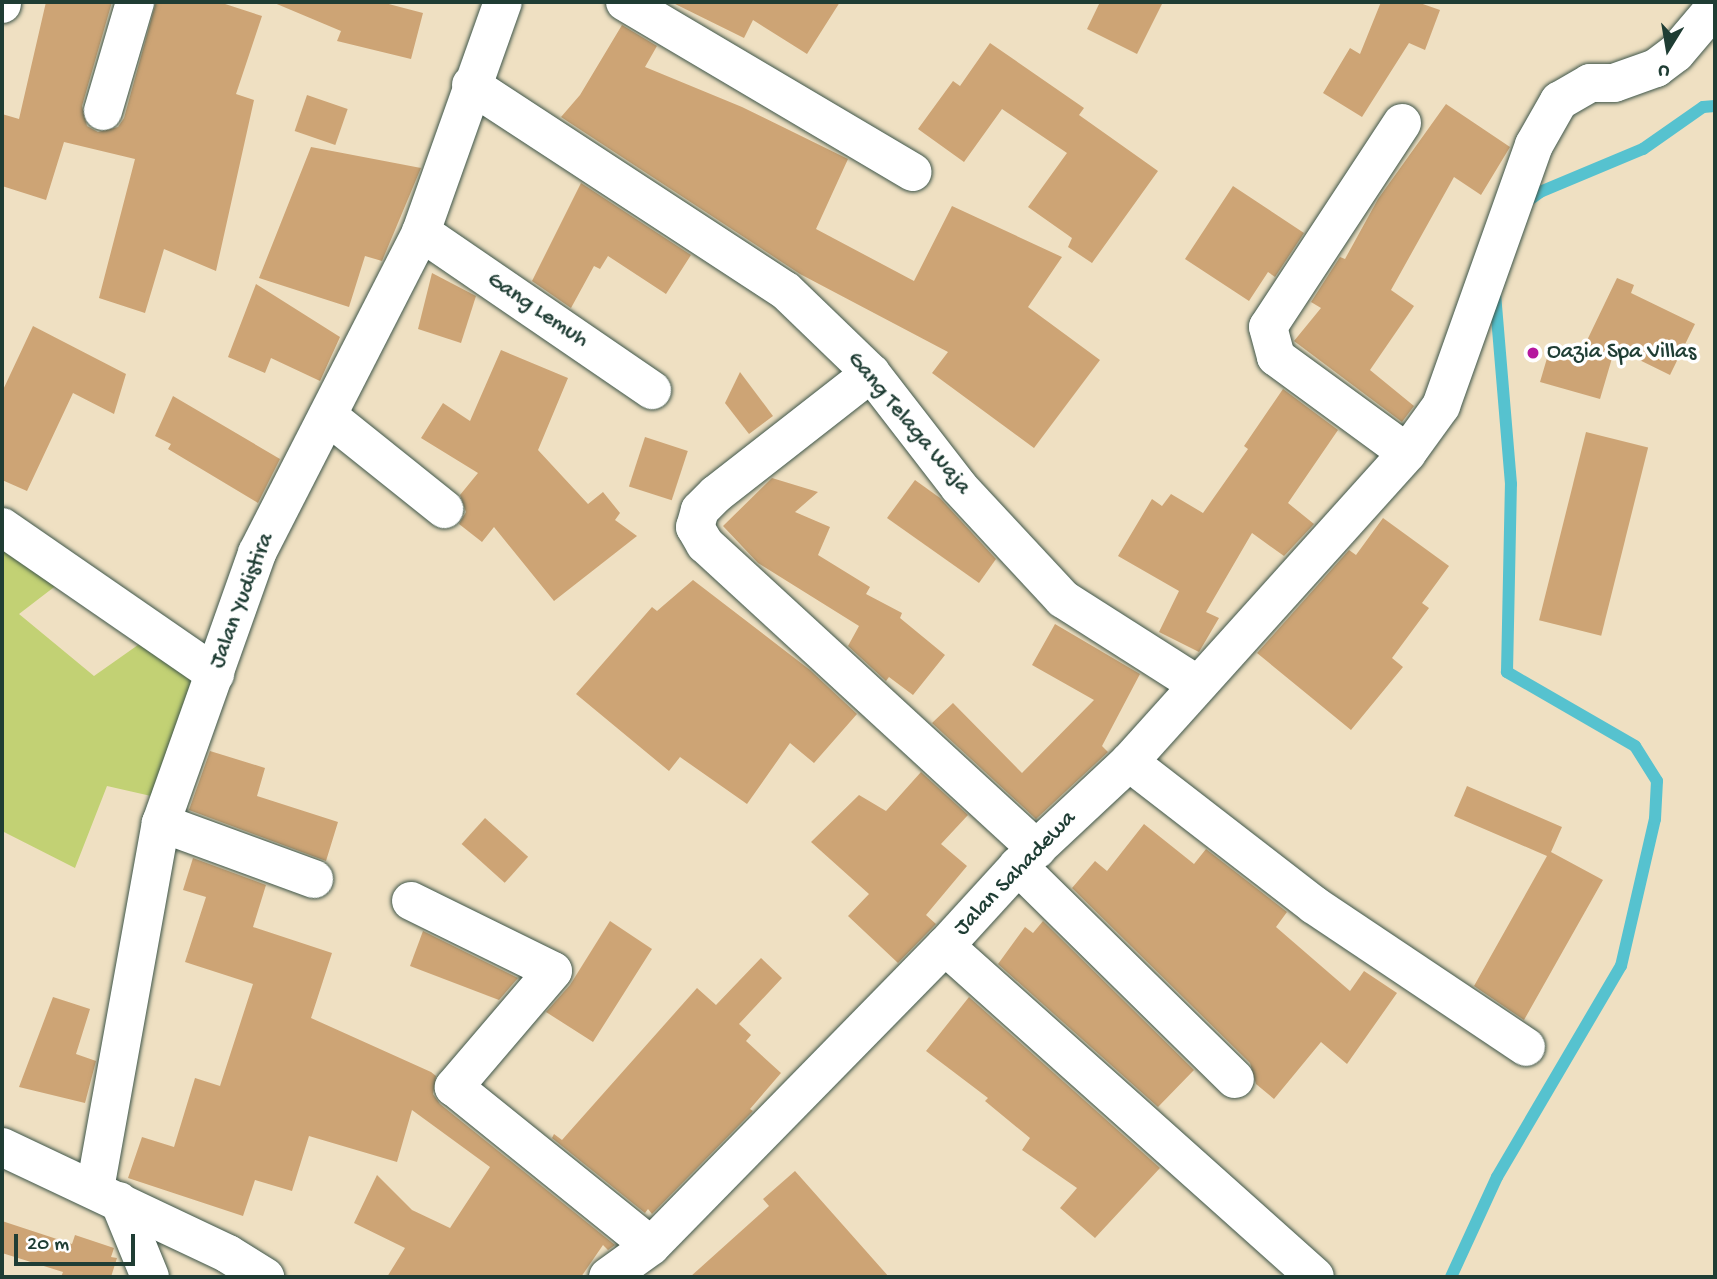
<!DOCTYPE html>
<html>
<head>
<meta charset="utf-8">
<style>
	body { margin:0 }
	#map { position:relative; width:1717px; height:1279px; overflow:hidden; background:#efe0c2; font-family:"Gochi Hand",sans-serif }
	div>[style] { position:absolute }
	[style*='--x'] { left:calc(var(--x)*1px); top:calc(var(--y)*1px); width:calc(var(--w)*1px); rotate:calc(var(--a)*1deg) }
	.green>* { inset:0; background:#c2d174 }
	.stream>* { height:12px; margin:-6px; padding:0 6px; transform-origin:6px; border-radius:6px; background:#56c2cf }
	.building>* { inset:0; background:#cda475; transform-origin:0 0 }
	.roads { filter:drop-shadow(0 0 2px #3e5549) drop-shadow(0 0 2px #3e5549) }
	.street>* { height:38px; margin:-19px; padding:0 19px; transform-origin:19px; border-radius:19px; background:#fff }
	.secondary>* { height:38px; margin:-19px; padding:0 19px; transform-origin:19px; border-radius:19px; background:#fff }
	.dots>* { width:19px; height:19px; translate:-50% -50%; box-sizing:border-box; border:4px solid #fff; border-radius:50% }
	span { translate:-50% -50%; white-space:nowrap; text-align:center; line-height:1.15; -webkit-text-stroke:7px #fff; paint-order:stroke }
	.street-label { font-size:23px; color:#1f3d34 }
	.poi-label { font-size:23px; color:#1f3d34 }
	.left { translate:0 -50%; text-align:left }
	.frame { position:absolute; inset:0; border:4px solid #1f3d34; pointer-events:none }
	.north { position:absolute; left:1633px; top:14px; width:70px; height:70px; -webkit-text-stroke:5px #fff; paint-order:stroke; rotate:191deg; font-size:19px; font-weight:700; line-height:28px; text-align:center; color:#1f3d34 }
	.north::after { content:''; display:block; margin:auto; width:24px; height:32px; background:#1f3d34; clip-path:polygon(50% 0,100% 100%,50% 72%,0 100%) }
	.scale { position:absolute; left:14px; top:1234px; width:121px; height:32px; box-sizing:border-box; border:4px solid #1f3d34; border-top:0; padding-left:9px; font-size:21px; line-height:24px; white-space:nowrap; color:#1f3d34; -webkit-text-stroke:5px #fff; paint-order:stroke }
</style>
</head>
<body>
<div id="map">
	<div class="green">
		<div style="clip-path:polygon(2px 523px,75px 571px,19px 614px,94px 676px,155px 633px,216px 669px,151px 796px,107px 786px,75px 868px,2px 831px)"></div>
	</div>
	<div class="stream">
		<div style="--x:1525;--y:203;--w:19;--a:-36"></div>
		<div style="--x:1540;--y:192;--w:112;--a:-22.7"></div>
		<div style="--x:1643;--y:149;--w:73;--a:-35"></div>
		<div style="--x:1703;--y:107;--w:12;--a:-5"></div>
		<div style="--x:1451;--y:1277;--w:110;--a:-65.3"></div>
		<div style="--x:1497;--y:1177;--w:245;--a:-59.6"></div>
		<div style="--x:1621;--y:966;--w:151;--a:-77"></div>
		<div style="--x:1655;--y:819;--w:38;--a:-87"></div>
		<div style="--x:1657;--y:781;--w:41;--a:-122.2"></div>
		<div style="--x:1635;--y:746;--w:148;--a:-150"></div>
		<div style="--x:1507;--y:672;--w:188;--a:-88.8"></div>
		<div style="--x:1511;--y:484;--w:192;--a:-94.8"></div>
	</div>
	<div class="building">
		<div style="clip-path:polygon(46px 2px,112px 2px,82px 106px,87px 126px,98px 132px,118px 127px,124px 118px,156px 2px,219px 2px,262px 16px,236px 94px,254px 100px,216px 271px,164px 249px,145px 313px,99px 298px,135px 159px,64px 142px,46px 200px,2px 186px,2px 114px,19px 119px)"></div>
		<div style="clip-path:polygon(272px 2px,381px 2px,423px 13px,411px 59px,337px 41px,341px 31px)"></div>
		<div style="clip-path:polygon(671px 2px,840px 2px,807px 54px,753px 20px,744px 38px)"></div>
		<div style="clip-path:polygon(1100px 2px,1163px 2px,1137px 54px,1087px 29px)"></div>
		<div style="clip-path:polygon(1381px 2px,1417px 2px,1440px 10px,1425px 50px,1409px 43px,1362px 117px,1323px 93px,1350px 48px,1360px 54px)"></div>
		<div style="clip-path:polygon(622px 25px,657px 46px,645px 67px,742px 107px,848px 159px,816px 229px,914px 281px,952px 206px,1062px 257px,1028px 307px,1100px 360px,1034px 448px,932px 373px,948px 352px,800px 274px,561px 117px,580px 95px)"></div>
		<div style="clip-path:polygon(990px 43px,1084px 108px,1079px 115px,1158px 171px,1092px 263px,1068px 247px,1072px 238px,1028px 207px,1067px 153px,1002px 109px,964px 162px,918px 129px,953px 81px,960px 86px)"></div>
		<div style="left:307px;top:95px;width:43px;height:38px;rotate:19deg"></div>
		<div style="clip-path:polygon(1446px 104px,1510px 147px,1481px 195px,1454px 177px,1391px 290px,1414px 306px,1370px 370px,1414px 406px,1402px 422px,1294px 341px,1321px 308px,1311px 302px,1340px 257px,1345px 259px,1378px 199px)"></div>
		<div style="clip-path:polygon(311px 147px,421px 168px,382px 261px,365px 256px,349px 307px,259px 278px)"></div>
		<div style="clip-path:polygon(581px 183px,691px 255px,666px 294px,608px 256px,600px 269px,594px 266px,571px 308px,532px 281px)"></div>
		<div style="clip-path:polygon(1233px 186px,1304px 233px,1275px 277px,1268px 272px,1249px 301px,1185px 259px)"></div>
		<div style="clip-path:polygon(432px 273px,476px 296px,461px 343px,418px 329px)"></div>
		<div style="clip-path:polygon(1617px 278px,1634px 285px,1631px 293px,1695px 324px,1670px 375px,1615px 348px,1600px 399px,1540px 382px,1550px 348px,1579px 357px)"></div>
		<div style="clip-path:polygon(256px 284px,340px 337px,320px 381px,271px 358px,265px 373px,228px 357px)"></div>
		<div style="clip-path:polygon(33px 326px,126px 374px,114px 414px,73px 393px,27px 491px,2px 480px,2px 392px)"></div>
		<div style="clip-path:polygon(501px 350px,568px 378px,538px 450px,588px 504px,603px 492px,620px 513px,615px 520px,637px 536px,554px 601px,494px 527px,482px 542px,459px 524px,466px 512px,460px 495px,478px 473px,421px 438px,443px 403px,470px 421px)"></div>
		<div style="clip-path:polygon(740px 372px,773px 416px,749px 434px,725px 403px)"></div>
		<div style="clip-path:polygon(1283px 389px,1338px 430px,1288px 503px,1314px 524px,1284px 556px,1252px 533px,1206px 612px,1219px 618px,1199px 652px,1159px 632px,1179px 591px,1118px 556px,1152px 499px,1162px 506px,1171px 494px,1203px 513px,1248px 449px,1244px 446px)"></div>
		<div style="clip-path:polygon(173px 396px,280px 459px,258px 503px,168px 449px,171px 444px,155px 436px)"></div>
		<div style="left:1586px;top:432px;width:64px;height:194px;rotate:14deg"></div>
		<div style="left:645px;top:437px;width:45px;height:52px;rotate:18deg"></div>
		<div style="clip-path:polygon(772px 478px,818px 492px,795px 512px,830px 527px,818px 555px,870px 587px,866px 594px,902px 613px,900px 618px,945px 655px,913px 695px,889px 677px,886px 681px,848px 646px,859px 626px,758px 563px,723px 526px)"></div>
		<div style="clip-path:polygon(915px 480px,940px 498px,996px 559px,979px 583px,887px 518px)"></div>
		<div style="clip-path:polygon(1383px 518px,1449px 566px,1422px 603px,1429px 608px,1392px 658px,1403px 667px,1351px 730px,1257px 653px,1349px 550px,1356px 555px)"></div>
		<div style="clip-path:polygon(693px 580px,810px 670px,857px 714px,814px 763px,790px 743px,747px 804px,680px 757px,669px 771px,576px 694px,652px 607px,657px 611px)"></div>
		<div style="clip-path:polygon(1055px 624px,1140px 674px,1102px 746px,1108px 752px,1036px 819px,932px 723px,953px 703px,1022px 773px,1094px 700px,1032px 665px)"></div>
		<div style="clip-path:polygon(210px 751px,265px 768px,257px 796px,338px 822px,326px 861px,189px 810px)"></div>
		<div style="clip-path:polygon(921px 772px,968px 815px,941px 844px,967px 866px,926px 915px,936px 924px,898px 963px,848px 916px,869px 894px,811px 842px,859px 795px,886px 811px)"></div>
		<div style="clip-path:polygon(1467px 786px,1562px 827px,1551px 852px,1603px 880px,1524px 1020px,1474px 986px,1547px 856px,1454px 816px)"></div>
		<div style="left:485px;top:818px;width:58px;height:35px;rotate:42deg"></div>
		<div style="clip-path:polygon(1144px 824px,1194px 864px,1206px 849px,1287px 912px,1276px 927px,1350px 991px,1364px 971px,1397px 993px,1347px 1064px,1321px 1042px,1274px 1099px,1256px 1084px,1250px 1063px,1072px 888px,1095px 861px,1107px 871px)"></div>
		<div style="clip-path:polygon(193px 858px,266px 885px,253px 927px,332px 953px,311px 1018px,431px 1072px,436px 1076px,433px 1094px,440px 1104px,615px 1245px,608px 1250px,603px 1245px,581px 1277px,387px 1277px,405px 1248px,354px 1223px,377px 1175px,412px 1210px,450px 1228px,490px 1167px,412px 1110px,397px 1162px,309px 1136px,292px 1191px,255px 1180px,243px 1216px,128px 1178px,142px 1137px,174px 1147px,195px 1078px,220px 1086px,253px 984px,185px 962px,206px 897px,183px 890px)"></div>
		<div style="clip-path:polygon(610px 921px,652px 949px,593px 1042px,546px 1012px,570px 985px)"></div>
		<div style="clip-path:polygon(1043px 921px,1194px 1070px,1158px 1107px,998px 964px,1025px 927px,1033px 933px)"></div>
		<div style="clip-path:polygon(423px 931px,518px 978px,499px 1000px,410px 966px)"></div>
		<div style="clip-path:polygon(761px 958px,782px 978px,739px 1024px,751px 1035px,746px 1041px,781px 1073px,750px 1109px,753px 1111px,652px 1214px,648px 1209px,645px 1213px,552px 1138px,554px 1134px,562px 1140px,697px 988px,716px 1005px)"></div>
		<div style="clip-path:polygon(53px 997px,90px 1009px,76px 1054px,96px 1061px,85px 1103px,19px 1087px)"></div>
		<div style="clip-path:polygon(969px 997px,1160px 1168px,1095px 1238px,1060px 1208px,1077px 1188px,1022px 1150px,1030px 1138px,985px 1101px,988px 1098px,926px 1051px)"></div>
		<div style="clip-path:polygon(795px 1171px,889px 1277px,690px 1277px,769px 1206px,763px 1199px)"></div>
		<div style="clip-path:polygon(2px 1221px,72px 1244px,75px 1235px,114px 1248px,111px 1257px,117px 1258px,111px 1277px,61px 1277px,63px 1272px,2px 1253px)"></div>
	</div>
	<div class="roads">
		<div class="street">
			<div style="--x:625;--y:2;--w:334;--a:30.6"></div>
			<div style="--x:2;--y:4;--w:2;--a:-90"></div>
			<div style="--x:471;--y:85;--w:376;--a:33.2"></div>
			<div style="--x:786;--y:291;--w:118;--a:44"></div>
			<div style="--x:871;--y:373;--w:144;--a:52.3"></div>
			<div style="--x:959;--y:487;--w:153;--a:47.1"></div>
			<div style="--x:1063;--y:599;--w:156;--a:32.5"></div>
			<div style="--x:103;--y:111;--w:114;--a:-73.6"></div>
			<div style="--x:1402;--y:123;--w:244;--a:123.3"></div>
			<div style="--x:1268;--y:327;--w:31;--a:75"></div>
			<div style="--x:1276;--y:357;--w:162;--a:36.2"></div>
			<div style="--x:421;--y:232;--w:280;--a:34.4"></div>
			<div style="--x:871;--y:373;--w:197;--a:142"></div>
			<div style="--x:716;--y:494;--w:23;--a:135"></div>
			<div style="--x:700;--y:510;--w:18;--a:106"></div>
			<div style="--x:695;--y:527;--w:20;--a:60"></div>
			<div style="--x:705;--y:544;--w:451;--a:42.6"></div>
			<div style="--x:328;--y:416;--w:149;--a:38.7"></div>
			<div style="--x:2;--y:527;--w:259;--a:34.6"></div>
			<div style="--x:1129;--y:762;--w:234;--a:37.7"></div>
			<div style="--x:1314;--y:905;--w:255;--a:33.8"></div>
			<div style="--x:161;--y:823;--w:163;--a:20.1"></div>
			<div style="--x:1018;--y:866;--w:304;--a:44.5"></div>
			<div style="--x:411;--y:901;--w:158;--a:26.2"></div>
			<div style="--x:553;--y:971;--w:153;--a:130.5"></div>
			<div style="--x:454;--y:1087;--w:253;--a:38.9"></div>
			<div style="--x:945;--y:946;--w:496;--a:41.8"></div>
			<div style="--x:95;--y:1189;--w:372;--a:-79.8"></div>
			<div style="--x:161;--y:823;--w:287;--a:-70.4"></div>
			<div style="--x:257;--y:553;--w:360;--a:-62.9"></div>
			<div style="--x:421;--y:232;--w:244;--a:-70.4"></div>
			<div style="--x:119;--y:1201;--w:82;--a:67.8"></div>
			<div style="--x:608;--y:1277;--w:53;--a:-35.8"></div>
			<div style="--x:651;--y:1246;--w:420;--a:-45.6"></div>
			<div style="--x:945;--y:946;--w:108;--a:-47.6"></div>
			<div style="--x:1018;--y:866;--w:152;--a:-43.1"></div>
			<div style="--x:1129;--y:762;--w:416;--a:-48"></div>
			<div style="--x:1407;--y:453;--w:58;--a:-54.1"></div>
			<div style="--x:1441;--y:406;--w:277;--a:-70.4"></div>
			<div style="--x:1534;--y:145;--w:51;--a:-60.4"></div>
			<div style="--x:1559;--y:101;--w:36;--a:-30"></div>
			<div style="--x:1590;--y:83;--w:24;--a:0"></div>
			<div style="--x:1614;--y:83;--w:45;--a:-19.7"></div>
			<div style="--x:1656;--y:68;--w:25;--a:-37"></div>
			<div style="--x:1676;--y:53;--w:60;--a:-49.7"></div>
		</div>
		<div class="secondary">
			<div style="--x:2;--y:1147;--w:250;--a:25.3"></div>
			<div style="--x:228;--y:1254;--w:44;--a:31.9"></div>
		</div>
	</div>
	<div class="dots">
		<div style="left:1533px;top:353px;background:#b5179e"></div>
	</div>
	<div class="street-label">
		<span style="left:537px;top:311px;rotate:34deg">Gang Lemuh</span>
		<span style="left:908px;top:424px;rotate:50deg">Gang Telaga Waja</span>
		<span style="left:243px;top:601px;rotate:-69deg">Jalan Yudistira</span>
		<span style="left:1016px;top:874px;rotate:-46deg">Jalan Sahadewa</span>
	</div>
	<div class="poi-label">
		<span class="left" style="left:1547px;top:353px">Oazia Spa Villas</span>
	</div>
	<div class="frame"></div>
	<div class="north">U</div>
	<div class="scale">20 m</div>
</div>
</body>
</html>
